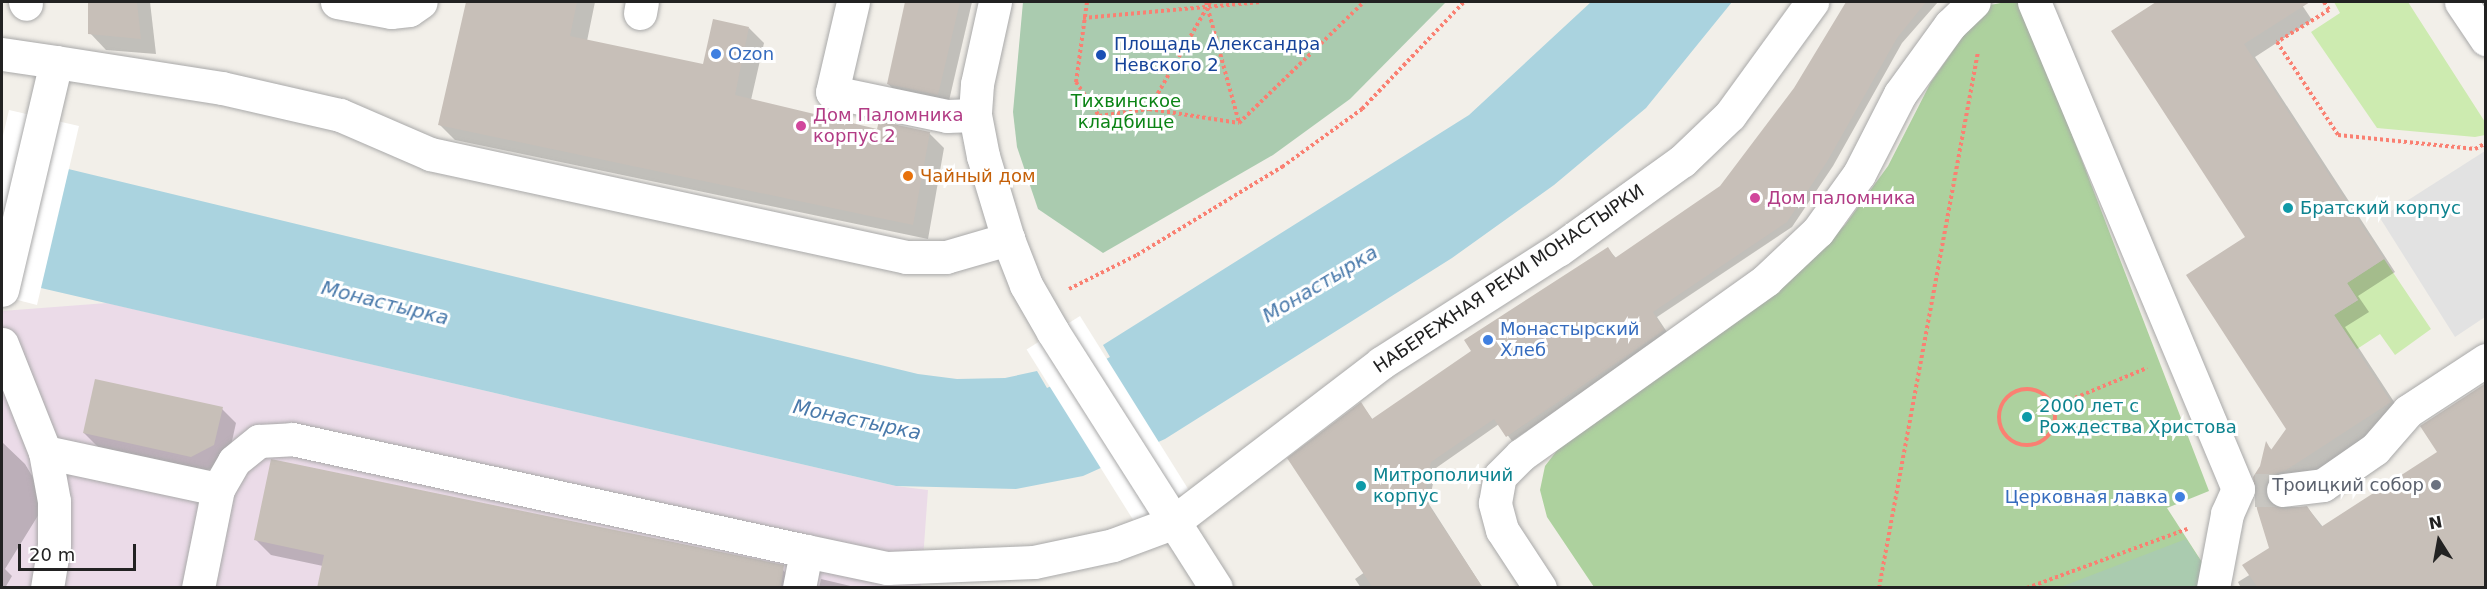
<!DOCTYPE html>
<html>
<head>
<meta charset="utf-8">
<style>
	body { margin:0 }
	#map { position:relative; width:2487px; height:589px; overflow:hidden; background:#f2efe9; font-family:"DejaVu Sans",sans-serif }
	div>[style] { position:absolute }
	[style*='--x'] { left:calc(var(--x)*1px); top:calc(var(--y)*1px); width:calc(var(--w)*1px); rotate:calc(var(--a)*1deg) }
	.industrial>* { inset:0; background:#ebdbe8 }
	.grass>* { inset:0; background:#cdebb0 }
	.forest>* { inset:0; background:#add19e }
	.cemetery>* { inset:0; background:#aacbaf }
	.parking>* { inset:0; background:#e2e2e2 }
	.water>* { inset:0; background:#aad3df }
	.pier>* { inset:0; background:#fff; transform-origin:0 0 }
	.shadow>* { inset:0; background:#0003 }
	.building>* { inset:0; background:#c7bfb8 }
	.minor-tunnel>* { height:33px; margin-top:-16.5px; transform-origin:0; background:repeating-linear-gradient(90deg,#c8c6c1 0 33px,transparent 0 49px) }
	.path>* { height:4px; margin-top:-2px; transform-origin:0; background:repeating-linear-gradient(90deg,#fa8072 0 3px,transparent 0 6px) }
	.path>.ring { margin:-2px; padding:0; box-sizing:content-box; background:none; border:4px solid #fa8072; border-radius:50% }
	.roads { filter:drop-shadow(0 0 2px #a9a9a9) drop-shadow(0 0 2px #a9a9a9) }
	.minor>* { height:33px; margin:-16.5px; padding:0 16.5px; transform-origin:16.5px; border-radius:16.5px; background:#fff }
	.dots>* { width:16px; height:16px; translate:-50% -50%; box-sizing:border-box; border:3px solid #fff; border-radius:50% }
	span { translate:-50% -50%; white-space:nowrap; text-align:center; line-height:1.15; -webkit-text-stroke:6px #fff; paint-order:stroke }
	.transit-label { font-size:18px; color:#164399 }
	.left { translate:0 -50%; text-align:left }
	.shop-label { font-size:18px; color:#366cbe }
	.right { translate:-100% -50%; text-align:right }
	.park-label { font-size:18px; color:#0c8416 }
	.hotel-label { font-size:18px; color:#b23c85 }
	.food-label { font-size:18px; color:#c56008 }
	.culture-label { font-size:18px; color:#0d838f }
	.street-label { font-size:18px; color:#222 }
	.worship-label { font-size:18px; color:#5b616d }
	.water-label { font-size:20px; color:#4a7aab; font-style:italic }
	.frame { position:absolute; inset:0; border:3px solid #222; pointer-events:none }
	.north { position:absolute; left:2409px; top:511px; width:60px; height:60px; -webkit-text-stroke:4px #fff; paint-order:stroke; rotate:349deg; font-size:16px; font-weight:700; line-height:24px; text-align:center; color:#222 }
	.north::after { content:''; display:block; margin:auto; width:21px; height:27px; background:#222; clip-path:polygon(50% 0,100% 100%,50% 72%,0 100%) }
	.scale { position:absolute; left:18px; top:544px; width:118px; height:27px; box-sizing:border-box; border:3px solid #222; border-top:0; padding-left:8px; font-size:18px; line-height:21px; white-space:nowrap; color:#222; -webkit-text-stroke:4px #fff; paint-order:stroke }
</style>
</head>
<body>
<div id="map">
	<div class="industrial">
		<div style="clip-path:polygon(107px 303px,896px 486px,928px 490px,921px 587px,2px 588px,2px 311px)"></div>
	</div>
	<div class="grass">
		<div style="clip-path:polygon(2334px 2px,2408px 2px,2485px 122px,2485px 135px,2475px 137px,2377px 128px,2311px 32px,2340px 13px)"></div>
		<div style="clip-path:polygon(2384px 259px,2431px 329px,2395px 355px,2380px 334px,2357px 349px,2334px 315px,2358px 300px,2347px 283px)"></div>
	</div>
	<div class="forest">
		<div style="clip-path:polygon(2006px 2px,2021px 2px,2209px 491px,2167px 508px,2218px 587px,1594px 587px,1547px 517px,1540px 490px,1545px 466px,1562px 444px,1791px 274px,1845px 225px,1888px 166px,1931px 82px,1966px 32px,1990px 5px)"></div>
	</div>
	<div class="cemetery">
		<div style="clip-path:polygon(1023px 2px,1446px 2px,1350px 99px,1273px 155px,1103px 253px,1038px 209px,1017px 147px,1013px 112px)"></div>
		<div style="clip-path:polygon(2186px 539px,2218px 587px,2058px 588px)"></div>
	</div>
	<div class="parking">
		<div style="clip-path:polygon(2485px 151px,2485px 317px,2455px 337px,2380px 218px)"></div>
	</div>
	<div class="water">
		<div style="clip-path:polygon(1591px 2px,1732px 2px,1646px 108px,1554px 185px,1452px 258px,1165px 439px,1083px 476px,1016px 489px,896px 486px,2px 279px,2px 153px,918px 374px,957px 379px,1005px 378px,1037px 371px,1047px 388px,1110px 357px,1103px 345px,1469px 115px)"></div>
	</div>
	<div class="pier">
		<div style="clip-path:polygon(9px 110px,79px 126px,37px 305px,2px 296px,2px 140px)"></div>
		<div style="left:1080px;top:316px;width:205px;height:63px;rotate:58deg"></div>
	</div>
	<div class="shadow">
		<div style="clip-path:polygon(89px 2px,150px 2px,156px 54px,106px 50px,90px 33px)"></div>
		<div style="clip-path:polygon(467px 2px,595px 2px,587px 41px,704px 66px,749px 28px,764px 43px,751px 100px,878px 130px,929px 133px,944px 148px,928px 239px,455px 140px,440px 125px)"></div>
		<div style="clip-path:polygon(906px 2px,972px 2px,948px 105px,899px 94px,888px 84px)"></div>
		<div style="clip-path:polygon(1848px 2px,1938px 2px,1902px 43px,1833px 166px,1792px 227px,1657px 317px,1669px 335px,1512px 441px,1499px 424px,1436px 468px,1429px 504px,1483px 588px,1361px 588px,1355px 579px,1365px 572px,1361px 404px,1373px 420px,1473px 352px,1608px 249px,1617px 259px,1721px 187px,1795px 89px)"></div>
		<div style="clip-path:polygon(2159px 2px,2300px 2px,2312px 20px,2255px 57px,2395px 272px,2358px 296px,2369px 312px,2345px 327px,2402px 414px,2277px 496px,2278px 507px,2307px 507px,2323px 527px,2439px 452px,2486px 385px,2486px 588px,2241px 588px,2238px 582px,2251px 574px,2271px 548px,2262px 467px,2266px 444px,2273px 451px,2288px 429px,2247px 238px,2113px 31px)"></div>
		<div style="clip-path:polygon(222px 409px,236px 423px,228px 459px,206px 471px,98px 447px,84px 433px)"></div>
		<div style="clip-path:polygon(2px 442px,25px 464px,47px 501px,5px 569px,12px 576px,5px 588px,2px 588px)"></div>
		<div style="clip-path:polygon(256px 540px,783px 570px,798px 588px,318px 588px,323px 566px,271px 555px)"></div>
		<div style="clip-path:polygon(821px 579px,859px 588px,819px 588px)"></div>
	</div>
	<div class="building">
		<div style="clip-path:polygon(88px 2px,137px 2px,141px 39px,88px 34px)"></div>
		<div style="clip-path:polygon(466px 2px,577px 2px,570px 36px,703px 64px,713px 19px,749px 27px,735px 95px,877px 129px,879px 121px,930px 132px,913px 225px,438px 125px)"></div>
		<div style="clip-path:polygon(905px 2px,960px 2px,938px 95px,887px 84px)"></div>
		<div style="clip-path:polygon(1846px 2px,1926px 2px,1897px 38px,1828px 160px,1787px 222px,1653px 312px,1664px 330px,1625px 357px,1506px 437px,1494px 419px,1431px 462px,1424px 498px,1483px 588px,1373px 588px,1287px 458px,1361px 402px,1372px 419px,1471px 351px,1464px 340px,1608px 247px,1615px 258px,1720px 186px,1794px 88px)"></div>
		<div style="clip-path:polygon(2156px 2px,2310px 2px,2244px 44px,2384px 259px,2347px 283px,2358px 300px,2334px 315px,2391px 402px,2285px 471px,2271px 475px,2266px 483px,2268px 501px,2285px 509px,2307px 506px,2321px 527px,2437px 452px,2420px 426px,2486px 383px,2486px 588px,2258px 588px,2242px 565px,2269px 548px,2257px 509px,2253px 477px,2260px 466px,2266px 441px,2271px 450px,2286px 429px,2186px 275px,2245px 237px,2111px 31px)"></div>
		<div style="clip-path:polygon(95px 379px,223px 407px,214px 445px,191px 457px,83px 433px)"></div>
		<div style="clip-path:polygon(271px 459px,784px 565px,781px 588px,317px 588px,324px 555px,254px 540px)"></div>
	</div>
	<div class="minor-tunnel">
		<div style="--x:2255;--y:490;--w:28;--a:0"></div>
	</div>
	<div class="path">
		<div style="--x:1087;--y:2;--w:81;--a:97.8"></div>
		<div style="--x:1076;--y:82;--w:41;--a:55.9"></div>
		<div style="--x:1099;--y:116;--w:50;--a:-8"></div>
		<div style="--x:1149;--y:109;--w:123;--a:-60.3"></div>
		<div style="--x:1206;--y:2;--w:125;--a:74.7"></div>
		<div style="--x:1239;--y:123;--w:174;--a:-44.1"></div>
		<div style="--x:2324;--y:2;--w:9;--a:58"></div>
		<div style="--x:2329;--y:10;--w:61;--a:148.4"></div>
		<div style="--x:2277;--y:42;--w:111;--a:56.7"></div>
		<div style="--x:2338;--y:135;--w:138;--a:5.8"></div>
		<div style="--x:2475;--y:149;--w:13;--a:-29"></div>
		<div style="--x:1083;--y:18;--w:179;--a:-5.1"></div>
		<div style="--x:1149;--y:109;--w:91;--a:8.8"></div>
		<div style="--x:1069;--y:289;--w:76;--a:-26.6"></div>
		<div style="--x:1137;--y:255;--w:170;--a:-31.3"></div>
		<div style="--x:1282;--y:167;--w:99;--a:-35.9"></div>
		<div style="--x:1362;--y:109;--w:148;--a:-46.4"></div>
		<div class="ring" style="left:1999px;top:389px;width:52px;height:52px"></div>
		<div style="--x:2053;--y:407;--w:102;--a:-22.5"></div>
		<div style="--x:1879;--y:588;--w:545;--a:-79.54"></div>
		<div style="--x:2027;--y:588;--w:171;--a:-20.2"></div>
	</div>
	<div class="roads">
		<div class="minor">
			<div style="--x:25;--y:2;--w:2;--a:63"></div>
			<div style="--x:337;--y:2;--w:55;--a:10.5"></div>
			<div style="--x:391;--y:12;--w:18;--a:-6"></div>
			<div style="--x:409;--y:10;--w:14;--a:-34"></div>
			<div style="--x:853;--y:2;--w:92;--a:103.1"></div>
			<div style="--x:832;--y:92;--w:117;--a:11.8"></div>
			<div style="--x:947;--y:116;--w:28;--a:-2"></div>
			<div style="--x:995;--y:2;--w:84;--a:102.4"></div>
			<div style="--x:977;--y:84;--w:31;--a:94"></div>
			<div style="--x:975;--y:115;--w:42;--a:79"></div>
			<div style="--x:983;--y:156;--w:87;--a:73.2"></div>
			<div style="--x:1008;--y:239;--w:49;--a:68.6"></div>
			<div style="--x:1026;--y:285;--w:54;--a:60.1"></div>
			<div style="--x:1053;--y:332;--w:303;--a:57.5"></div>
			<div style="--x:2034;--y:2;--w:528;--a:67.27"></div>
			<div style="--x:2238;--y:489;--w:27;--a:114"></div>
			<div style="--x:2227;--y:514;--w:75;--a:100.7"></div>
			<div style="--x:2461;--y:2;--w:45;--a:56"></div>
			<div style="--x:640;--y:13;--w:11;--a:-80"></div>
			<div style="--x:2;--y:54;--w:55;--a:8.4"></div>
			<div style="--x:56;--y:62;--w:234;--a:103.3"></div>
			<div style="--x:56;--y:62;--w:168;--a:8.9"></div>
			<div style="--x:222;--y:88;--w:121;--a:12.9"></div>
			<div style="--x:340;--y:115;--w:98;--a:23.4"></div>
			<div style="--x:430;--y:154;--w:487;--a:12.2"></div>
			<div style="--x:906;--y:257;--w:40;--a:0"></div>
			<div style="--x:946;--y:257;--w:65;--a:-16.2"></div>
			<div style="--x:2;--y:344;--w:116;--a:68.3"></div>
			<div style="--x:45;--y:452;--w:50;--a:79.6"></div>
			<div style="--x:54;--y:501;--w:44;--a:90"></div>
			<div style="--x:54;--y:545;--w:44;--a:99.2"></div>
			<div style="--x:45;--y:452;--w:177;--a:12.1"></div>
			<div style="--x:218;--y:489;--w:32;--a:-60"></div>
			<div style="--x:234;--y:461;--w:32;--a:-39"></div>
			<div style="--x:259;--y:441;--w:33;--a:-3"></div>
			<div style="--x:292;--y:439;--w:526;--a:12.29"></div>
			<div style="--x:2283;--y:490;--w:40;--a:-7.1"></div>
			<div style="--x:2323;--y:485;--w:63;--a:-34.7"></div>
			<div style="--x:2375;--y:449;--w:50;--a:-49"></div>
			<div style="--x:2408;--y:411;--w:93;--a:-33.2"></div>
			<div style="--x:198;--y:588;--w:101;--a:-78.6"></div>
			<div style="--x:799;--y:588;--w:38;--a:-79"></div>
			<div style="--x:806;--y:551;--w:83;--a:11.9"></div>
			<div style="--x:887;--y:568;--w:147;--a:-2.3"></div>
			<div style="--x:1034;--y:562;--w:81;--a:-12.1"></div>
			<div style="--x:1113;--y:545;--w:63;--a:-20.4"></div>
			<div style="--x:1172;--y:523;--w:263;--a:-37.4"></div>
			<div style="--x:1381;--y:363;--w:210;--a:-32.6"></div>
			<div style="--x:1558;--y:250;--w:153;--a:-35.7"></div>
			<div style="--x:1682;--y:161;--w:66;--a:-43.8"></div>
			<div style="--x:1730;--y:115;--w:140;--a:-54"></div>
			<div style="--x:1540;--y:588;--w:69;--a:-123.2"></div>
			<div style="--x:1502;--y:530;--w:28;--a:-105"></div>
			<div style="--x:1495;--y:503;--w:27;--a:-80"></div>
			<div style="--x:1500;--y:476;--w:30;--a:-45"></div>
			<div style="--x:1521;--y:455;--w:301;--a:-35.5"></div>
			<div style="--x:1766;--y:280;--w:71;--a:-43.3"></div>
			<div style="--x:1818;--y:231;--w:70;--a:-54.3"></div>
			<div style="--x:1859;--y:174;--w:90;--a:-62.9"></div>
			<div style="--x:1900;--y:94;--w:85;--a:-54.1"></div>
			<div style="--x:1950;--y:25;--w:33;--a:-44"></div>
		</div>
	</div>
	<div class="dots">
		<div style="left:716px;top:54px;background:#3f7fe0"></div>
		<div style="left:1101px;top:55px;background:#1a4fb4"></div>
		<div style="left:801px;top:126px;background:#d1479c"></div>
		<div style="left:908px;top:176px;background:#e8710a"></div>
		<div style="left:1755px;top:198px;background:#d1479c"></div>
		<div style="left:2288px;top:208px;background:#0f9aa8"></div>
		<div style="left:1488px;top:340px;background:#3f7fe0"></div>
		<div style="left:2027px;top:417px;background:#0f9aa8"></div>
		<div style="left:2436px;top:485px;background:#6b7280"></div>
		<div style="left:1361px;top:486px;background:#0f9aa8"></div>
		<div style="left:2180px;top:497px;background:#3f7fe0"></div>
	</div>
	<div class="transit-label">
		<span class="left" style="left:1114px;top:55px">Площадь Александра<br>Невского 2</span>
	</div>
	<div class="shop-label">
		<span class="left" style="left:728px;top:54px">Ozon</span>
		<span class="left" style="left:1500px;top:340px">Монастырский<br>Хлеб</span>
		<span class="right" style="left:2168px;top:497px">Церковная лавка</span>
	</div>
	<div class="park-label">
		<span style="left:1126px;top:112px">Тихвинское<br>кладбище</span>
	</div>
	<div class="hotel-label">
		<span class="left" style="left:813px;top:126px">Дом Паломника<br>корпус 2</span>
		<span class="left" style="left:1767px;top:198px">Дом паломника</span>
	</div>
	<div class="food-label">
		<span class="left" style="left:920px;top:176px">Чайный дом</span>
	</div>
	<div class="culture-label">
		<span class="left" style="left:2300px;top:208px">Братский корпус</span>
		<span class="left" style="left:2039px;top:417px">2000 лет с<br>Рождества Христова</span>
		<span class="left" style="left:1373px;top:486px">Митрополичий<br>корпус</span>
	</div>
	<div class="street-label">
		<span style="left:1509px;top:279px;rotate:-34deg">НАБЕРЕЖНАЯ РЕКИ МОНАСТЫРКИ</span>
	</div>
	<div class="worship-label">
		<span class="right" style="left:2424px;top:485px">Троицкий собор</span>
	</div>
	<div class="water-label">
		<span style="left:1320px;top:284px;rotate:-31deg">Монастырка</span>
		<span style="left:385px;top:303px;rotate:14deg">Монастырка</span>
		<span style="left:857px;top:420px;rotate:12deg">Монастырка</span>
	</div>
	<div class="frame"></div>
	<div class="north">N</div>
	<div class="scale">20 m</div>
</div>
</body>
</html>
